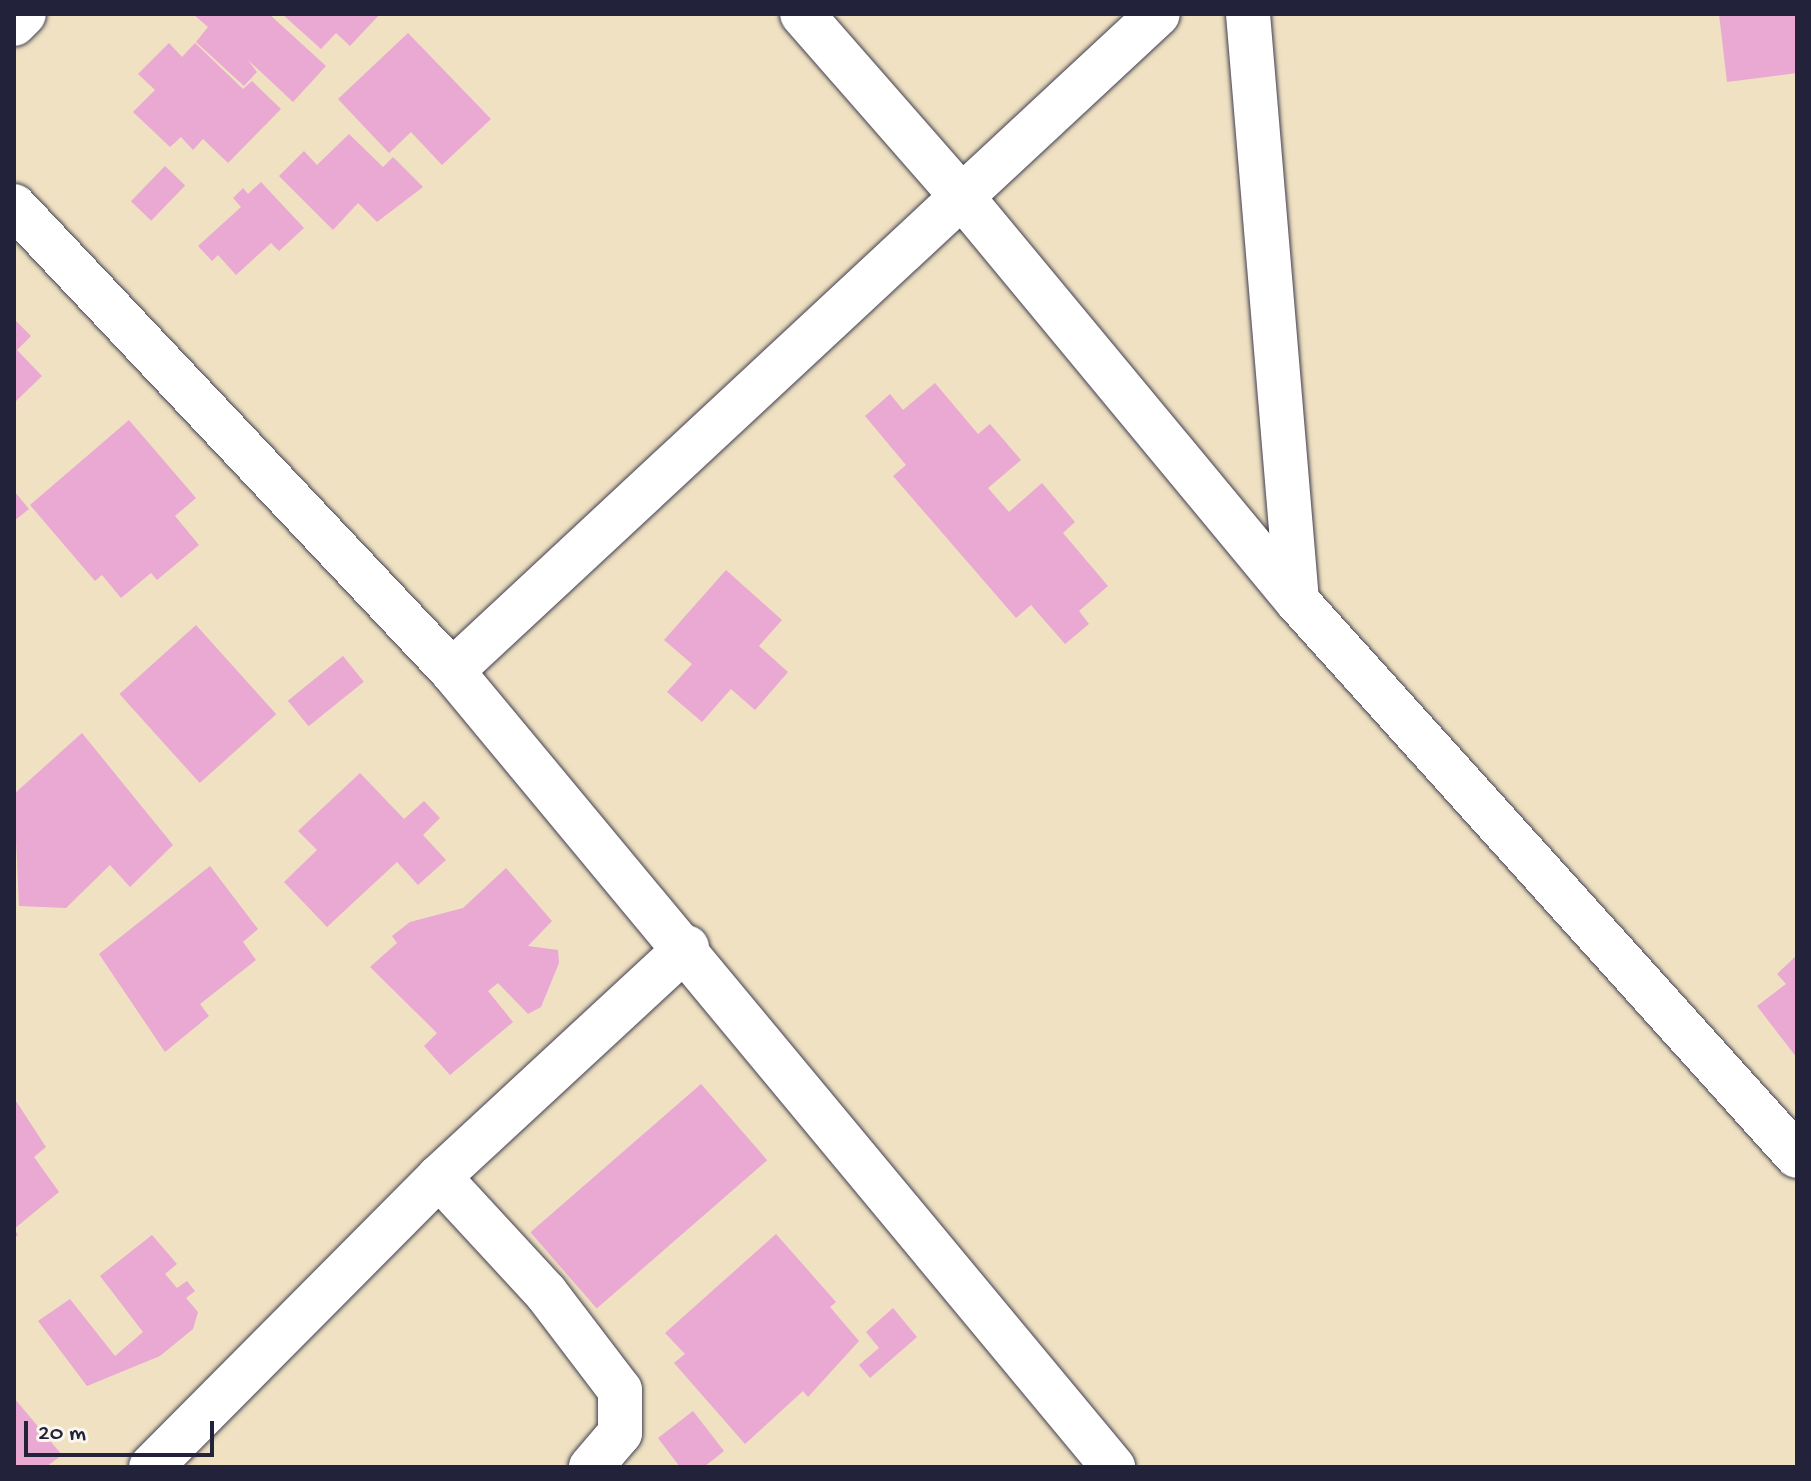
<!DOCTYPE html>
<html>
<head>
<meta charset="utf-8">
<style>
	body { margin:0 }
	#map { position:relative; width:1811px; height:1481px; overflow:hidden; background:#efe1c2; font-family:"Gochi Hand",sans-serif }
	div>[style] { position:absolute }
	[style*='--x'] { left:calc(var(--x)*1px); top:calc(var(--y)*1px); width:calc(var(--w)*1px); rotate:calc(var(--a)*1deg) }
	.building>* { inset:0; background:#e9a9d2; transform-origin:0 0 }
	.roads { filter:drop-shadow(0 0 2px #413f4f) drop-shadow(0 0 2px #413f4f) }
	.minor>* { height:44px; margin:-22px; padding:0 22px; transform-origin:22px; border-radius:22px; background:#fff }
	span { translate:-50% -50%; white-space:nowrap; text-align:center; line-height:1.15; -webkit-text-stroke:6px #fbf7ec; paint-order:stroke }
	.frame { position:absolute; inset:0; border:16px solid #22223b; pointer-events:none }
	.scale { position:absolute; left:24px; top:1421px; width:190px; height:36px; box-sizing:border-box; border:4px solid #22223b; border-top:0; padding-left:10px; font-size:24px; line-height:28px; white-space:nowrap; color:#22223b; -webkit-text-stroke:6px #fbf7ec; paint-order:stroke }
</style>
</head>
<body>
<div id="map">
	<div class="building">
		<div style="clip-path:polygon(193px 14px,269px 14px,326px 66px,293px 102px,248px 60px,257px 72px,244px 86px,196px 42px,208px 27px)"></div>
		<div style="clip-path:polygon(282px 14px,380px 14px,350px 46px,336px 33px,321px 49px)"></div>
		<div style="clip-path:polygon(1719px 14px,1797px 14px,1797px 73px,1727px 82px)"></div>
		<div style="clip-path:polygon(408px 33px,491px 119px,442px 165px,411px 132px,389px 153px,338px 99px)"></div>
		<div style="clip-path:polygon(169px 43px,182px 57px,195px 43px,243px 89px,252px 81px,281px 109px,228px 163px,203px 139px,193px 150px,181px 137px,170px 147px,133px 112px,155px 90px,138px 74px)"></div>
		<div style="clip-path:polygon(349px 134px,383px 167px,393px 157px,423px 187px,377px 222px,358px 203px,333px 230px,279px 176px,304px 151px,317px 165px)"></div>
		<div style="left:165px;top:166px;width:28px;height:49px;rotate:44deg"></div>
		<div style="clip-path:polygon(261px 182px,304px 228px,279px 251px,271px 243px,236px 275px,218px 255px,212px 261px,198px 246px,241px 207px,233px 198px,243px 188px,248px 194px)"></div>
		<div style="clip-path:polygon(14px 319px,31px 336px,17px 350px,42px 376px,14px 403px)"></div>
		<div style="clip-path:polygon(935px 383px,978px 434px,990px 424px,1021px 460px,988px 488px,1009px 512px,1042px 483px,1075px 522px,1063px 533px,1108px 586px,1079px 611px,1089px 624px,1065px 644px,1031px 605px,1016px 618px,893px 476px,906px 465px,865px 416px,890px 394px,903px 410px)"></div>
		<div style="clip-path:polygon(129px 420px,196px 498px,175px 516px,199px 545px,157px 580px,151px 573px,121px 598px,102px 575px,95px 581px,30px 505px)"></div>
		<div style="clip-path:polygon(14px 491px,29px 509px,14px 521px)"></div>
		<div style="clip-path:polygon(726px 570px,782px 620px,759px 646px,788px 672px,755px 710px,731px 689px,702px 722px,667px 692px,692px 664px,664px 640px)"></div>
		<div style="left:196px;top:625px;width:120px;height:103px;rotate:48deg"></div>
		<div style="left:343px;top:656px;width:33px;height:71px;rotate:51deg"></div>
		<div style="clip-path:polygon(82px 733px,173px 845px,130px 887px,110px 865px,66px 908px,19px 906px,14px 794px)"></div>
		<div style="clip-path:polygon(360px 773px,404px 819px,424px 801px,440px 818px,423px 835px,446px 860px,418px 885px,397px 862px,327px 927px,284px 882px,317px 850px,298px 831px)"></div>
		<div style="clip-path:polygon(210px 866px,258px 929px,243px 942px,256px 960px,200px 1004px,209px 1016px,165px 1052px,99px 954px)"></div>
		<div style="clip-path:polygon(506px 868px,552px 921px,528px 946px,558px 950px,559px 963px,541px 1007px,528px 1014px,498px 983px,488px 991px,513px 1022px,450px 1075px,424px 1046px,437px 1033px,370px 967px,397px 943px,392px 936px,410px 922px,463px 908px)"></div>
		<div style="clip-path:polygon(1797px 955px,1797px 1058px,1757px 1006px,1786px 984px,1777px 974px)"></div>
		<div style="left:701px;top:1084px;width:101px;height:226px;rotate:49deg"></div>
		<div style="clip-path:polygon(14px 1098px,46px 1147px,34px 1157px,59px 1192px,14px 1229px,18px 1235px,14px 1238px)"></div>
		<div style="clip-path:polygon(776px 1234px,836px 1302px,830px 1307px,859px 1341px,808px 1397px,803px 1391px,745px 1444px,674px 1363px,685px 1354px,665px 1333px)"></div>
		<div style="clip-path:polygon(152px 1235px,177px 1264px,165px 1274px,177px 1288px,187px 1281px,195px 1291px,186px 1298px,198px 1312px,193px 1329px,160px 1356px,87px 1386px,38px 1321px,70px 1299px,115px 1356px,143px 1332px,100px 1276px)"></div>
		<div style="clip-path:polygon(893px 1308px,917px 1337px,870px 1378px,859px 1365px,879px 1348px,866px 1332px)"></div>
		<div style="clip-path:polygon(14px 1398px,62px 1455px,46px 1467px,14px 1467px)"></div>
		<div style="clip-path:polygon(693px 1411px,724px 1451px,704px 1467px,680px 1467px,658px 1438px)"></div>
	</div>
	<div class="roads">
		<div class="minor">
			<div style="--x:802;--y:14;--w:244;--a:48.8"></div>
			<div style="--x:963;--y:198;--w:523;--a:50.35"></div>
			<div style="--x:1297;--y:601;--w:589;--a:-94.77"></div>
			<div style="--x:14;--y:24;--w:14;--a:-45"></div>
			<div style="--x:14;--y:206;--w:639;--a:46.71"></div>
			<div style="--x:452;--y:671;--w:1035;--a:50.29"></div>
			<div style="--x:1297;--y:601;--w:747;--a:47.98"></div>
			<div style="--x:452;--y:671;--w:964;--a:-42.94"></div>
			<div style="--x:439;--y:1177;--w:158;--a:47.3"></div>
			<div style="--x:546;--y:1293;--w:122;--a:52.7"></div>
			<div style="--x:620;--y:1390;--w:43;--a:90"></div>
			<div style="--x:620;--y:1433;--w:45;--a:130.5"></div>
			<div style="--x:151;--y:1467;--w:409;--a:-45.2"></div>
			<div style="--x:439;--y:1177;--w:338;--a:-42.8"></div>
		</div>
	</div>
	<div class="frame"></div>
	<div class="scale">20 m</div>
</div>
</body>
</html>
